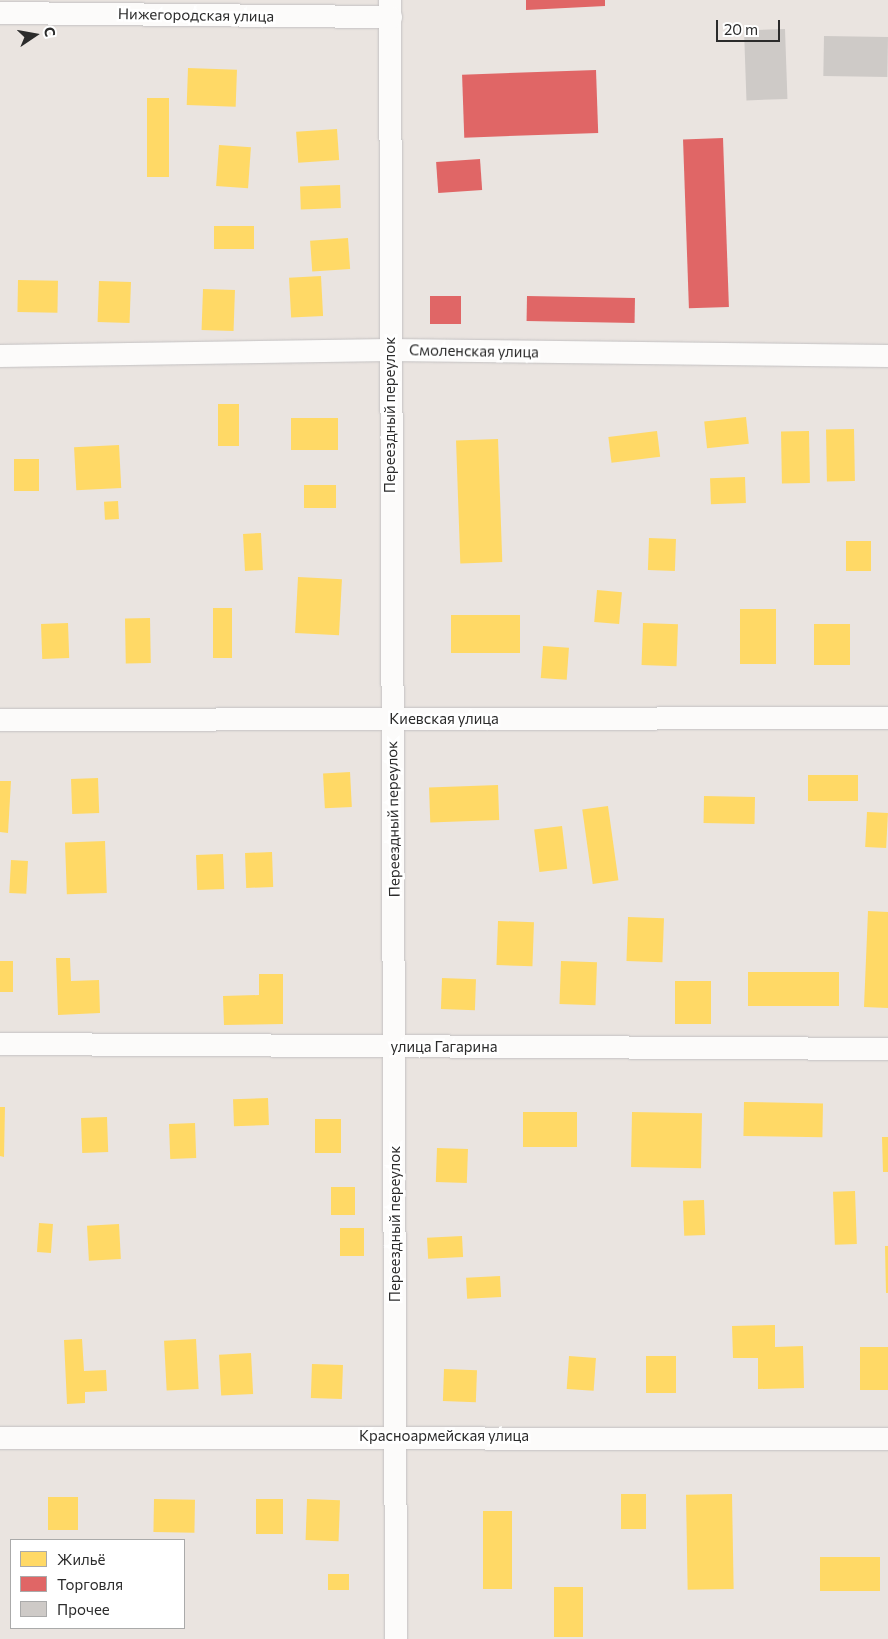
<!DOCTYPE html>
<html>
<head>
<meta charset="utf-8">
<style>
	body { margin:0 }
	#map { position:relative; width:888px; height:1639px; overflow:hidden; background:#eae4e0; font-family:Commissioner,sans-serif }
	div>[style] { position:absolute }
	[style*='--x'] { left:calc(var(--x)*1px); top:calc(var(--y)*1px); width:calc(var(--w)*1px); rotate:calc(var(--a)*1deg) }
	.homes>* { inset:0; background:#ffd966; transform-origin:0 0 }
	.shops>* { inset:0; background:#e06666; transform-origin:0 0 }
	.building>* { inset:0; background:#cecac7; transform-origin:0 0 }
	.roads { filter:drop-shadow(0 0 1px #c3c1c2) drop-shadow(0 0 1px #c3c1c2) }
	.minor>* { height:22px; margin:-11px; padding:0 11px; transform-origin:11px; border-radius:11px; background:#fcfbfa }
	span { translate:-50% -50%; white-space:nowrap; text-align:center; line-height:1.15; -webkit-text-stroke:5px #fff; paint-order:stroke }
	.street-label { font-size:15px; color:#2b2b2b }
	.legend { position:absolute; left:10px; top:1539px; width:175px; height:90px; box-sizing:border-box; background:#fff; border:1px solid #aaa; margin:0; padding:6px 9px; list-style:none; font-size:15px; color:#2b2b2b }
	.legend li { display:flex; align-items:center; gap:10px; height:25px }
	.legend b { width:25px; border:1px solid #aaa }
	.north { position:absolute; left:10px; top:10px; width:50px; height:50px; -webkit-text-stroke:4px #fff; paint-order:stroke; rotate:78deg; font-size:14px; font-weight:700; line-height:20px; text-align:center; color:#2b2b2b }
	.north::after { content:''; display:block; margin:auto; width:18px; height:22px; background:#2b2b2b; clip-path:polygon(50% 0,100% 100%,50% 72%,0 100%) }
	.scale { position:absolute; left:716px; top:20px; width:64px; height:22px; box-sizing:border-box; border:2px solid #2b2b2b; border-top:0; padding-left:6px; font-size:15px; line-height:18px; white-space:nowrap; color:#2b2b2b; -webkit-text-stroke:4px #fff; paint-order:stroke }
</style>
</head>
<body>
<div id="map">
	<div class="homes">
		<div style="left:188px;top:68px;width:49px;height:37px;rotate:2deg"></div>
		<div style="left:147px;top:98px;width:22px;height:79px"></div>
		<div style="left:337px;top:129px;width:31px;height:41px;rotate:86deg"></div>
		<div style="left:219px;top:145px;width:32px;height:41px;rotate:4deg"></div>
		<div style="left:340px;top:185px;width:23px;height:40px;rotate:88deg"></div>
		<div style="left:214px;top:226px;width:40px;height:23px"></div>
		<div style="left:348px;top:238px;width:31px;height:38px;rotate:86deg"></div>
		<div style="left:321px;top:276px;width:40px;height:32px;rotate:87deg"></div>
		<div style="left:18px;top:280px;width:40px;height:32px;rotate:1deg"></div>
		<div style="left:99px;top:281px;width:32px;height:41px;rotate:2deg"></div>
		<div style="left:203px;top:289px;width:32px;height:41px;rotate:2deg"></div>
		<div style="left:218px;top:404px;width:21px;height:42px"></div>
		<div style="left:746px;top:417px;width:27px;height:42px;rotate:84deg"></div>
		<div style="left:291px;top:418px;width:47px;height:32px"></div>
		<div style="left:854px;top:429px;width:52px;height:28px;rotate:89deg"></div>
		<div style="left:657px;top:431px;width:26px;height:49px;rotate:83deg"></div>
		<div style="left:809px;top:431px;width:52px;height:28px;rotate:89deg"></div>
		<div style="left:498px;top:439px;width:123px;height:42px;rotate:88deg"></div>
		<div style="left:119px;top:445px;width:43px;height:45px;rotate:87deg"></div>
		<div style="left:14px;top:459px;width:25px;height:32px"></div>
		<div style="left:745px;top:477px;width:26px;height:35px;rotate:88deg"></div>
		<div style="left:336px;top:485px;width:23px;height:32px;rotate:90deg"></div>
		<div style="left:118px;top:501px;width:18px;height:14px;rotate:87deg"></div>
		<div style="left:261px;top:533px;width:37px;height:18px;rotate:87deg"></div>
		<div style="left:649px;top:538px;width:27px;height:32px;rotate:2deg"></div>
		<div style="left:846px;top:541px;width:25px;height:30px"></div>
		<div style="left:298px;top:577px;width:44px;height:56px;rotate:3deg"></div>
		<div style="left:597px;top:590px;width:25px;height:32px;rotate:5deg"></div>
		<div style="left:213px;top:608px;width:19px;height:50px"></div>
		<div style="left:740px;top:609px;width:36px;height:55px"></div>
		<div style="left:451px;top:615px;width:69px;height:38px"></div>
		<div style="left:150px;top:618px;width:45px;height:25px;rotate:89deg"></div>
		<div style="left:68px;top:623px;width:35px;height:27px;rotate:88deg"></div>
		<div style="left:643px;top:623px;width:35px;height:42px;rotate:2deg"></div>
		<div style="left:814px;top:624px;width:36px;height:41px"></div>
		<div style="left:543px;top:646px;width:26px;height:32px;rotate:4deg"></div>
		<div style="left:350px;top:772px;width:35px;height:27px;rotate:87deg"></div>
		<div style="left:808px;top:775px;width:50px;height:26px"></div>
		<div style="left:98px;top:778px;width:35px;height:27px;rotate:88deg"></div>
		<div style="clip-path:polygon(0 781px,11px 781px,8px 833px,0 832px)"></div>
		<div style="left:498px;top:785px;width:35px;height:69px;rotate:88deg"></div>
		<div style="left:704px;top:796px;width:51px;height:27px;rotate:1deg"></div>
		<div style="left:608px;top:806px;width:75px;height:26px;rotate:82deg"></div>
		<div style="left:867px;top:812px;width:21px;height:35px;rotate:3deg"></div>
		<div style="left:562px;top:826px;width:43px;height:28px;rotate:83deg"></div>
		<div style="left:105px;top:841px;width:52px;height:40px;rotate:88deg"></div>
		<div style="left:272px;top:852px;width:35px;height:27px;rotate:88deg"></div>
		<div style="left:223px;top:854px;width:35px;height:27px;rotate:88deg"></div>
		<div style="left:11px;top:860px;width:17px;height:33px;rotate:3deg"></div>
		<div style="clip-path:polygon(868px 911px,888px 912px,888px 1008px,864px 1007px)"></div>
		<div style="left:628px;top:917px;width:36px;height:44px;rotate:2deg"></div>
		<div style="left:498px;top:921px;width:36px;height:44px;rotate:2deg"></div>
		<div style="clip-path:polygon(56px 958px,70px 958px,71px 981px,99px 980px,100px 1013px,58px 1015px)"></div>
		<div style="left:0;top:961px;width:13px;height:31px"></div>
		<div style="left:561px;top:961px;width:36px;height:43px;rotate:2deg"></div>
		<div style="left:839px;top:972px;width:34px;height:91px;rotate:90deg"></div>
		<div style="clip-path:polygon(259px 974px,283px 974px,283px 1024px,224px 1025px,223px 996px,259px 995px)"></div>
		<div style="left:442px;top:978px;width:34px;height:31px;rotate:2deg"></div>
		<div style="left:675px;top:981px;width:36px;height:43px"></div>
		<div style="left:268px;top:1098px;width:27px;height:35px;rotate:88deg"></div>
		<div style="left:744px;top:1102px;width:79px;height:34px;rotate:1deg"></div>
		<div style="clip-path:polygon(0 1107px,5px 1107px,4px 1157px,0 1156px)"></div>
		<div style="left:577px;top:1112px;width:35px;height:54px;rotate:90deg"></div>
		<div style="left:632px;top:1112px;width:70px;height:55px;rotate:1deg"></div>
		<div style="left:107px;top:1117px;width:35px;height:26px;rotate:88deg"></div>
		<div style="left:315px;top:1119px;width:26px;height:34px"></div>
		<div style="left:195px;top:1123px;width:35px;height:26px;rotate:88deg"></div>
		<div style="clip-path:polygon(882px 1137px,888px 1137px,888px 1172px,883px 1172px)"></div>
		<div style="left:437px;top:1148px;width:31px;height:34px;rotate:2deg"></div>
		<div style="left:331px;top:1187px;width:24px;height:28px"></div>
		<div style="left:855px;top:1191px;width:53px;height:22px;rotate:88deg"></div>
		<div style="left:704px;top:1200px;width:35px;height:21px;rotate:88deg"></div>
		<div style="left:39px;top:1223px;width:14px;height:29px;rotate:4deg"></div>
		<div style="left:119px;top:1224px;width:35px;height:32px;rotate:87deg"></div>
		<div style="left:340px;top:1228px;width:24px;height:28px"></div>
		<div style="left:462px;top:1236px;width:21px;height:35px;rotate:87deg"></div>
		<div style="clip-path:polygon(885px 1246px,888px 1246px,888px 1293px,886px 1293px)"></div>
		<div style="left:500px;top:1276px;width:21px;height:34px;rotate:87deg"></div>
		<div style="clip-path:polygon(775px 1325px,775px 1347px,803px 1346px,804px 1388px,758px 1389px,758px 1358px,733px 1358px,732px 1326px)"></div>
		<div style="clip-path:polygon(82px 1339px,84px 1371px,106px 1370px,107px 1391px,85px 1392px,85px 1403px,67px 1404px,64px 1340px)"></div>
		<div style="left:196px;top:1339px;width:50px;height:32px;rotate:87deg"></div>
		<div style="left:888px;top:1347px;width:43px;height:28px;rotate:90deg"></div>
		<div style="left:251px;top:1353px;width:41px;height:32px;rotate:87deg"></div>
		<div style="left:569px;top:1356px;width:27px;height:33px;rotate:4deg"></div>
		<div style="left:646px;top:1356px;width:30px;height:37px"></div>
		<div style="left:312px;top:1364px;width:31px;height:34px;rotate:2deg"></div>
		<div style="left:444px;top:1369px;width:33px;height:32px;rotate:2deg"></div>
		<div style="left:621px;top:1494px;width:25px;height:35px"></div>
		<div style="left:732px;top:1494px;width:95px;height:46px;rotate:89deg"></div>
		<div style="left:48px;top:1497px;width:30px;height:33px"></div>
		<div style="left:154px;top:1499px;width:41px;height:33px;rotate:1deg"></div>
		<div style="left:256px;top:1499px;width:27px;height:35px"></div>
		<div style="left:307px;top:1499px;width:33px;height:41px;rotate:2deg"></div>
		<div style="left:483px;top:1511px;width:29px;height:78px"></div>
		<div style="left:880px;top:1557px;width:34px;height:60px;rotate:90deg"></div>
		<div style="left:328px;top:1574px;width:21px;height:16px"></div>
		<div style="left:554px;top:1587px;width:29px;height:50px"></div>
	</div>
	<div class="shops">
		<div style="clip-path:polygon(526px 0,605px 0,605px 6px,526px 10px)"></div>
		<div style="left:596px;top:70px;width:63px;height:134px;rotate:88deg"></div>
		<div style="left:723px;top:138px;width:169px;height:40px;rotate:88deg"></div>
		<div style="left:480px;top:159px;width:31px;height:44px;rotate:86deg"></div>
		<div style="left:430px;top:296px;width:31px;height:28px"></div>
		<div style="left:527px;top:296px;width:108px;height:25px;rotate:1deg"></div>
	</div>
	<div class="building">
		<div style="left:785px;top:29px;width:70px;height:41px;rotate:88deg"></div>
		<div style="left:824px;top:36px;width:64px;height:40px;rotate:1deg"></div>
	</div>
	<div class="roads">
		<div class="minor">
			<div style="--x:390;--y:0;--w:1639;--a:89.79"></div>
			<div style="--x:0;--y:13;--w:391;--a:0.6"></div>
			<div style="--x:0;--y:356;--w:389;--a:-0.9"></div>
			<div style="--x:389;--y:350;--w:499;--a:0.7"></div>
			<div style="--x:0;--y:720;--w:888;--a:-0.13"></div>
			<div style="--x:0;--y:1044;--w:888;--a:0.32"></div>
			<div style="--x:0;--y:1438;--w:888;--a:0.06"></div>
		</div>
	</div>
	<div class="street-label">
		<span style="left:196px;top:15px;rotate:1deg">Нижегородская улица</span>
		<span style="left:474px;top:351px;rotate:1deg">Смоленская улица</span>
		<span style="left:390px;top:415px;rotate:-90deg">Переездный переулок</span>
		<span style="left:444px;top:719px">Киевская улица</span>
		<span style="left:393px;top:819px;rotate:-91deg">Переездный переулок</span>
		<span style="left:444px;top:1047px">улица Гагарина</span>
		<span style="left:395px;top:1224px;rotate:-90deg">Переездный переулок</span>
		<span style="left:444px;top:1436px">Красноармейская улица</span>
	</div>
	<ul class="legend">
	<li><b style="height:14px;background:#ffd966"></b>Жильё</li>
	<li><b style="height:14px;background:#e06666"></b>Торговля</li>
	<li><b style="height:14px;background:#cecac7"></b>Прочее</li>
	</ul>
	<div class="north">С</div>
	<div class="scale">20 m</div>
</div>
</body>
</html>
